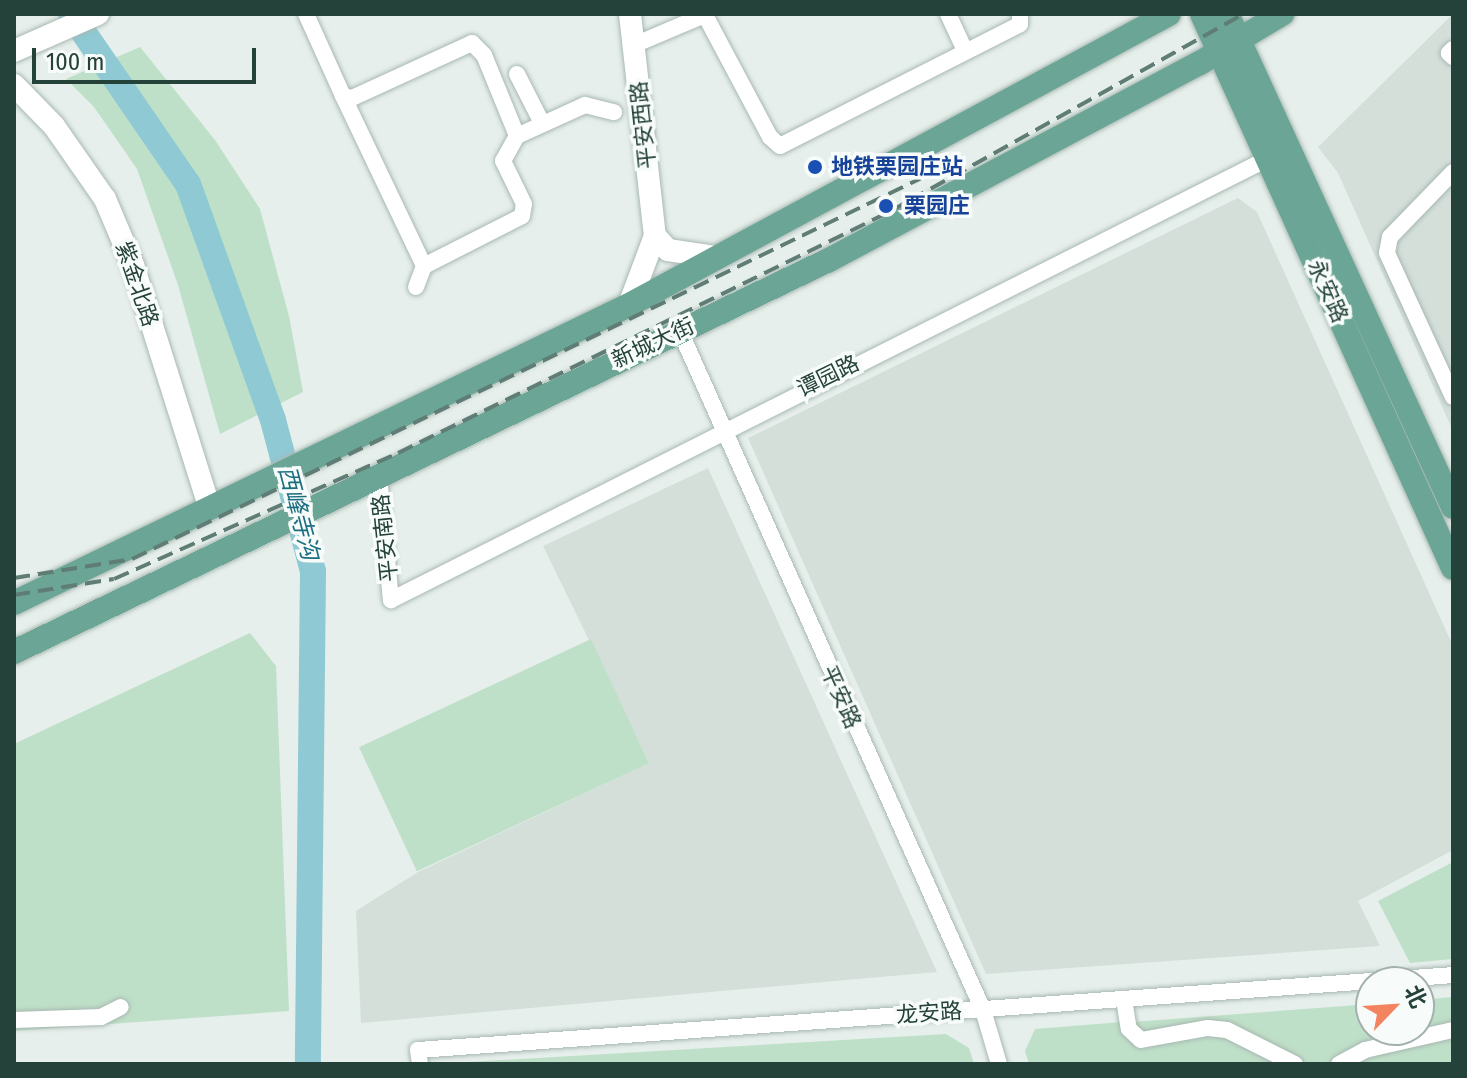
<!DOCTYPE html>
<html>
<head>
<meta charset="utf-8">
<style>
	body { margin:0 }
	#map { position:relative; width:1467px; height:1078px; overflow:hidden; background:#e6efeb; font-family:"Fira Sans Condensed","Noto Sans SC",sans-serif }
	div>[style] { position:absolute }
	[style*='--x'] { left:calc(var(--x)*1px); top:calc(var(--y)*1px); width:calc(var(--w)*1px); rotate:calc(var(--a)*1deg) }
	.built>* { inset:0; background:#d4dfda }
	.green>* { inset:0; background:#bfe0c8; transform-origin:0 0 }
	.river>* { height:26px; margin:-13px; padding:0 13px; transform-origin:13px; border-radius:13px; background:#8ec9d4 }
	.roads { filter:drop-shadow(0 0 2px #a8b8b2) drop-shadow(0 0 2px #a8b8b2) }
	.street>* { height:16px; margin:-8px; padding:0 8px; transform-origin:8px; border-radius:8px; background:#fff }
	.secondary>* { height:22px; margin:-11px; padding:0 11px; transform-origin:11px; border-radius:11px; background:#fff }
	.primary>* { height:24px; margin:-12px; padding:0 12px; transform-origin:12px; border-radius:12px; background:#6aa596 }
	.rail>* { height:4px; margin-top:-2px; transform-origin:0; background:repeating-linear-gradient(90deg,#5f7d75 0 16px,transparent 0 24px) }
	.dots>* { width:22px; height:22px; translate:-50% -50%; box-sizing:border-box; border:4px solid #f7fbf9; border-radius:50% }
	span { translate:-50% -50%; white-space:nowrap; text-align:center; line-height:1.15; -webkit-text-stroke:7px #f7fbf9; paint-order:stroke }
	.street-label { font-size:22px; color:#24423a }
	.transit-label { font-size:22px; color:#164399; font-weight:700 }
	.left { translate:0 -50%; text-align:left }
	.water-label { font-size:24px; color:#1c6f80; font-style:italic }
	.frame { position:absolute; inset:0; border:16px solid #24423a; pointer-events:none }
	.north { position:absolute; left:1355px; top:966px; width:80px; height:80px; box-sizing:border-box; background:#f7fbf9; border:2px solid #a3b1ad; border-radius:50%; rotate:65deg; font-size:22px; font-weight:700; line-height:32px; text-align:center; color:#24423a }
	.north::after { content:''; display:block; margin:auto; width:28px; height:36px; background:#f4845f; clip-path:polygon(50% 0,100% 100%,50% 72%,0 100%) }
	.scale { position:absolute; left:32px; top:48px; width:224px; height:36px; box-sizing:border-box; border:4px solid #24423a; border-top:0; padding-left:10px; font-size:24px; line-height:28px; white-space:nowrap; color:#24423a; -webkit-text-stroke:6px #f7fbf9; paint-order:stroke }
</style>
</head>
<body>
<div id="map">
	<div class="built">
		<div style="clip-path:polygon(1453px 14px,1453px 431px,1338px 173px,1318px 147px)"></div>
		<div style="clip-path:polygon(1238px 198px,1257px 212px,1453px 646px,1453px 850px,1358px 901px,1380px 946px,986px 974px,748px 438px)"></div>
		<div style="clip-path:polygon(708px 468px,937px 972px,361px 1023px,356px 911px,418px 872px,649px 763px,543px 546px)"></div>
	</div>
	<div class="green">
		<div style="clip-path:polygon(140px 47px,215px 140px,260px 209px,289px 316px,303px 392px,220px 434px,178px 285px,137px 169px,94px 107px,66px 79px)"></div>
		<div style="clip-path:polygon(250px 633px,276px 666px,289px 1011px,14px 1031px,14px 744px)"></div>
		<div style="left:591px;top:639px;width:137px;height:256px;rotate:65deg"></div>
		<div style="clip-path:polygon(1453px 862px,1453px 959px,1410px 963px,1378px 901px)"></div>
		<div style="clip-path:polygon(1453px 997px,1453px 1027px,1329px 1064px,1300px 1062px,1227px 1028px,1152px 1039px,1132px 1022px,1371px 1004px,1371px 1030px,1419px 1030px,1419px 1000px)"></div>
		<div style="clip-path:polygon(1122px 1022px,1129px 1036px,1213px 1031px,1285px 1064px,1029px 1064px,1025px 1051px,1035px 1029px)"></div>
		<div style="clip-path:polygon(1453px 1032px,1453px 1064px,1346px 1064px)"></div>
		<div style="clip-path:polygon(946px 1034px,969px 1048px,974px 1064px,434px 1064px)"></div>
	</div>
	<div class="river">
		<div style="--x:71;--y:14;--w:206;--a:55.5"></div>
		<div style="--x:188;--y:184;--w:251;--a:70.2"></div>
		<div style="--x:273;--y:420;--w:156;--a:75.2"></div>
		<div style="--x:313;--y:571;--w:493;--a:90.6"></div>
	</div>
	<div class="roads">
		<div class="street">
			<div style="--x:306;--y:14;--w:90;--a:65.7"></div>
			<div style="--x:343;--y:96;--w:9;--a:13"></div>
			<div style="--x:352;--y:98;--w:132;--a:-24.6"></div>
			<div style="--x:472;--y:43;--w:17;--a:45"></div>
			<div style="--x:484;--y:55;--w:87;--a:67.8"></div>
			<div style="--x:517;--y:136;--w:75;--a:-24.5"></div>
			<div style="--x:585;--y:105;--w:30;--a:14"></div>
			<div style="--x:948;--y:14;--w:40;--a:65"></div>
			<div style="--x:705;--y:15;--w:138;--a:62"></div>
			<div style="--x:770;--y:137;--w:13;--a:42"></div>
			<div style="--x:780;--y:146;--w:269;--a:-26.9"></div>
			<div style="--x:1020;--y:24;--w:10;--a:-90"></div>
			<div style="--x:634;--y:45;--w:79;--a:-23"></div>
			<div style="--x:1453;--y:49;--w:6;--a:135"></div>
			<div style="--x:1449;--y:53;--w:6;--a:45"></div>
			<div style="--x:517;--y:74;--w:55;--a:63"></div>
			<div style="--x:343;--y:96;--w:188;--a:64.5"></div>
			<div style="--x:424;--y:266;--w:110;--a:-27"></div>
			<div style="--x:522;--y:216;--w:12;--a:-81"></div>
			<div style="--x:524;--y:204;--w:48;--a:-116"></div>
			<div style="--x:503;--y:161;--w:29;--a:-61"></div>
			<div style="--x:1453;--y:172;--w:91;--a:134.1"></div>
			<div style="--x:1390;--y:237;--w:16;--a:101"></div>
			<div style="--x:1387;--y:253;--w:158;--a:65.4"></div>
			<div style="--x:416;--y:287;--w:22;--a:-69"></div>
			<div style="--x:680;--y:331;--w:744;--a:65.95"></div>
			<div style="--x:983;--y:1010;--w:56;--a:73.5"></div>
			<div style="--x:379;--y:476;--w:125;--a:84.5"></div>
			<div style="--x:391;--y:600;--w:983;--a:-26.72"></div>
			<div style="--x:1124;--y:999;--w:30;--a:81"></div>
			<div style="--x:1129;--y:1029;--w:16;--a:43"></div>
			<div style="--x:1141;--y:1040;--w:68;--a:-10.2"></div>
			<div style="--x:1208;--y:1028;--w:19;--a:6"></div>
			<div style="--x:1227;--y:1030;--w:76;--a:26.6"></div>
			<div style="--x:14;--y:1020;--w:87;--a:-2"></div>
			<div style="--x:101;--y:1017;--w:22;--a:-27"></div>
			<div style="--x:420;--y:1064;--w:14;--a:-98"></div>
			<div style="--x:418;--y:1050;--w:1038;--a:-4.14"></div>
			<div style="--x:1339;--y:1064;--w:30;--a:-28"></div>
			<div style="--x:1365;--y:1050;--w:90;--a:-12.8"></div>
		</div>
		<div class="secondary">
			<div style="--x:630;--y:14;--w:223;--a:83.6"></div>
			<div style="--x:14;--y:51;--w:92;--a:-23.8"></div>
			<div style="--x:14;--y:85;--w:57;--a:45.7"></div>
			<div style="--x:54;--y:126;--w:89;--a:55.1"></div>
			<div style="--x:105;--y:199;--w:72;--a:67"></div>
			<div style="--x:133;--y:265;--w:256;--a:72.5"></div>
			<div style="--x:629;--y:305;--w:74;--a:-69.4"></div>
			<div style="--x:655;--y:236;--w:19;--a:47"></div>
			<div style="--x:668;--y:250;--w:49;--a:8.3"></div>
		</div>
		<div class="primary">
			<div style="--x:1202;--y:14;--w:608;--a:65.63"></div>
			<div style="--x:1227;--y:14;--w:542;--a:65.37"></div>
			<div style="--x:14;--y:603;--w:683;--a:-25.85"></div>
			<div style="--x:629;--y:305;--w:613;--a:-28.32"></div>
			<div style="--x:14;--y:652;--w:904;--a:-25.69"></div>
			<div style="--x:829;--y:260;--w:420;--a:-28"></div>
			<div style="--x:1200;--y:63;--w:96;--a:-30.9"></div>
		</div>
	</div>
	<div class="rail">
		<div style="--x:14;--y:578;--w:120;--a:-9.1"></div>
		<div style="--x:132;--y:559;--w:920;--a:-25.76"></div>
		<div style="--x:14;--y:595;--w:101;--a:-9.1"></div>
		<div style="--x:114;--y:579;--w:311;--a:-23.9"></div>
		<div style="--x:398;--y:453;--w:547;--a:-26.14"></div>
		<div style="--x:889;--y:212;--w:406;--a:-29.2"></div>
	</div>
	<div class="dots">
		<div style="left:815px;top:167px;background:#1a4fb4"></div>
		<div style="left:886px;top:206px;background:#1a4fb4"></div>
	</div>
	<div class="street-label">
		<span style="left:643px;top:125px;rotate:-96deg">平安西路</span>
		<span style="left:137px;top:284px;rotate:71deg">紫金北路</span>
		<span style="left:1328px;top:291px;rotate:66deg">永安路</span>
		<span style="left:653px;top:343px;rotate:-25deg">新城大街</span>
		<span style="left:828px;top:376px;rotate:-26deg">谭园路</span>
		<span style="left:385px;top:538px;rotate:-96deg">平安南路</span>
		<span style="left:841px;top:697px;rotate:66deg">平安路</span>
		<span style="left:929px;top:1013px;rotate:-4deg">龙安路</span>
	</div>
	<div class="transit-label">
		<span class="left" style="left:831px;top:167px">地铁栗园庄站</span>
		<span class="left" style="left:904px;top:206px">栗园庄</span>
	</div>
	<div class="water-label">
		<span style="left:298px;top:513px;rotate:75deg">西峰寺沟</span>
	</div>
	<div class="frame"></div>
	<div class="north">北</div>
	<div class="scale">100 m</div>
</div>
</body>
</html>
